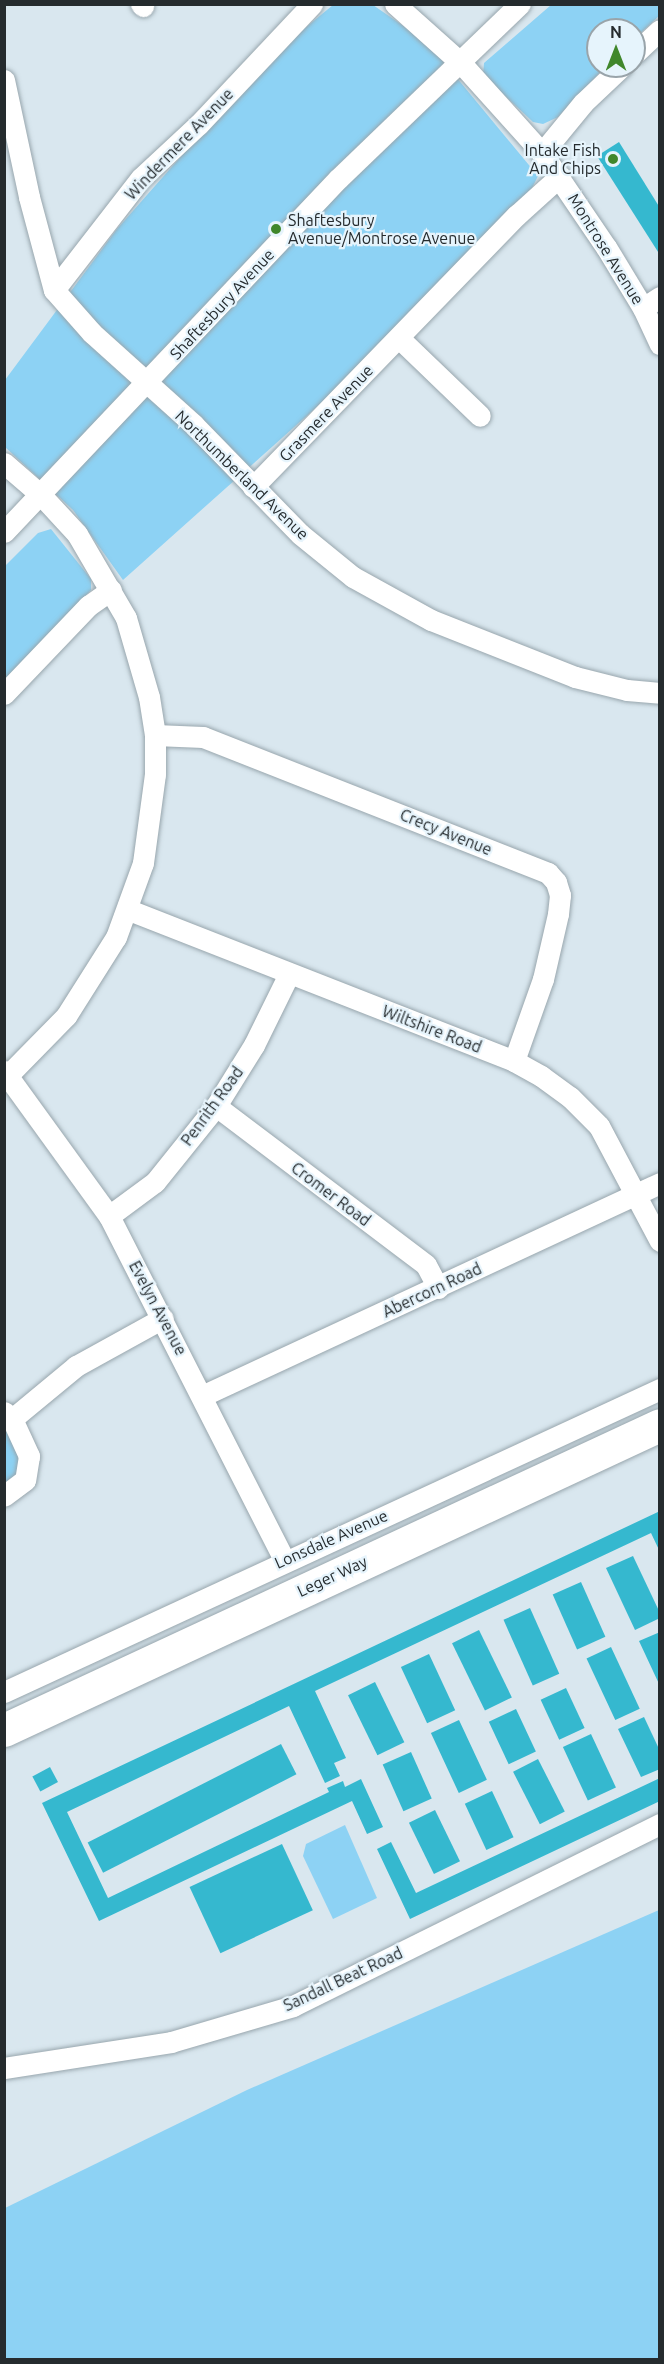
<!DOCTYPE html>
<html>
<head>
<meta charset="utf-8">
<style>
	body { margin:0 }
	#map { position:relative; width:664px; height:2364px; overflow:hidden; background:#d9e7ef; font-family:Ubuntu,sans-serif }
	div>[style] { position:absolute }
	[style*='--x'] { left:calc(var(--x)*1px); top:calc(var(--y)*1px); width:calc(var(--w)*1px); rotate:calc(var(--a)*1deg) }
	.green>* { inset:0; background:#8dd2f4 }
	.building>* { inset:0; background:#35b8cf; transform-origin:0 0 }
	.roads { filter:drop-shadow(0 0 2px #98a6ad) drop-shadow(0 0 2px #98a6ad) }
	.minor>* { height:21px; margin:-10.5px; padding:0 10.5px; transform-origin:10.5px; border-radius:10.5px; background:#fff }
	.trunk>* { height:33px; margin:-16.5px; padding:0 16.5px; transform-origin:16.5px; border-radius:16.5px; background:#fff }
	.dots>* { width:16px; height:16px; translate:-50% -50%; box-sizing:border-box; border:3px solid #e6f4fc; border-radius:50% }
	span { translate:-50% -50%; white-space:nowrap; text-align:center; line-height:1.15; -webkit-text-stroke:4.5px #e6f4fc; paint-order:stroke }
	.street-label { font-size:16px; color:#252b2e }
	.poi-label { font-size:16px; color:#252b2e }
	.right { translate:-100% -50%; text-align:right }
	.left { translate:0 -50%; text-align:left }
	.frame { position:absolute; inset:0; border:6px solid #252b2e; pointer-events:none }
	.north { position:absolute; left:586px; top:18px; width:60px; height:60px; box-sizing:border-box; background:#e6f4fc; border:2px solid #99a4aa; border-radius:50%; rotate:0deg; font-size:16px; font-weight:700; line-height:24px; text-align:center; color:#252b2e }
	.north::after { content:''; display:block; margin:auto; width:21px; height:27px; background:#40872c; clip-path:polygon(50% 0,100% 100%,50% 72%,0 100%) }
</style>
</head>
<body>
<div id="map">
	<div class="green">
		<div style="clip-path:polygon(333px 5px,373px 5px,428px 43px,538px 176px,532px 188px,330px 395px,123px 580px,73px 510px,5px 447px,5px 380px,117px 229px,207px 127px,288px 42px)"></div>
		<div style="clip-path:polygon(551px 5px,659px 5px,659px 16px,634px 39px,634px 30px,598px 30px,598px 66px,606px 66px,558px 117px,543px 124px,533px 122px,483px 75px,484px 63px)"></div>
		<div style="clip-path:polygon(51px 529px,91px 579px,91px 590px,5px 682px,5px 566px,38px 533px)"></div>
		<div style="clip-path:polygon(4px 1428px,14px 1442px,22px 1468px,4px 1488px)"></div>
		<div style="clip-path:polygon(345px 1825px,377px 1898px,333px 1919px,303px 1856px,306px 1844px)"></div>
		<div style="clip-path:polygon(659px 1910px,659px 2359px,5px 2359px,5px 2208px,247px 2090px)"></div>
	</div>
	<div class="building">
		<div style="clip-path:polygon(619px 142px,660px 208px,660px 255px,597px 156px)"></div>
		<div style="clip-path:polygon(660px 1511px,660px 1552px,651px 1533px,315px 1691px,346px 1758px,334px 1763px,340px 1776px,325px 1783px,289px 1706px,67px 1812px,108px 1898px,329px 1792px,327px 1788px,343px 1781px,345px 1787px,361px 1779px,383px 1827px,367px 1834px,352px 1801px,99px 1921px,42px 1803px)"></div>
		<div style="clip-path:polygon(633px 1556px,660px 1613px,660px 1618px,635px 1630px,606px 1568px)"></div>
		<div style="left:581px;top:1582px;width:60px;height:31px;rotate:66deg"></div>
		<div style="left:530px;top:1608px;width:72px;height:29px;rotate:66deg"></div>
		<div style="left:479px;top:1630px;width:75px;height:30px;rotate:64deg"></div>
		<div style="clip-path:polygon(660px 1632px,660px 1686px,639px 1641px)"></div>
		<div style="left:611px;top:1647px;width:68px;height:27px;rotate:65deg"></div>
		<div style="left:429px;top:1654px;width:62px;height:31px;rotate:65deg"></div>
		<div style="left:375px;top:1682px;width:67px;height:30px;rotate:64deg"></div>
		<div style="left:566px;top:1688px;width:44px;height:28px;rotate:65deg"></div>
		<div style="left:516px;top:1709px;width:47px;height:30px;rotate:65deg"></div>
		<div style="clip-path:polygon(644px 1717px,660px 1751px,660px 1769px,641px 1777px,618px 1729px)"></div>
		<div style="left:459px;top:1720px;width:66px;height:31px;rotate:65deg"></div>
		<div style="left:591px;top:1734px;width:59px;height:31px;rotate:65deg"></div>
		<div style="left:281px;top:1744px;width:34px;height:217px;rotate:63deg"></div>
		<div style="left:411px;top:1752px;width:51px;height:31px;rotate:66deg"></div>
		<div style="left:538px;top:1759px;width:59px;height:28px;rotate:63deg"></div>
		<div style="left:50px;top:1767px;width:17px;height:20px;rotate:62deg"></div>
		<div style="clip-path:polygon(660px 1778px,660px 1801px,410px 1919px,377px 1849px,391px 1842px,416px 1893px)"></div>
		<div style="left:492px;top:1791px;width:51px;height:30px;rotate:65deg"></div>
		<div style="left:435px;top:1810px;width:57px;height:29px;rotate:64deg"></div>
		<div style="left:282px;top:1844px;width:73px;height:102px;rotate:65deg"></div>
	</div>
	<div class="roads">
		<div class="minor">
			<div style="--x:141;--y:4;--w:3;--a:45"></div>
			<div style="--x:395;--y:4;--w:89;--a:41.8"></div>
			<div style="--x:461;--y:63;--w:121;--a:48"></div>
			<div style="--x:542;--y:153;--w:114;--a:55.8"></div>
			<div style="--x:606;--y:247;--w:71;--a:58.8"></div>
			<div style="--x:643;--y:308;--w:40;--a:65"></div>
			<div style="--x:634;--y:54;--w:35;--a:-43"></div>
			<div style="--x:4;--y:80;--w:120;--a:77.9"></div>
			<div style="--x:29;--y:197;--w:96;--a:75"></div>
			<div style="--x:54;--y:290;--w:57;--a:48.5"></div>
			<div style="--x:92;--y:333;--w:136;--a:42"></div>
			<div style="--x:193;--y:424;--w:153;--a:45.8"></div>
			<div style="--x:300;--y:534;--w:68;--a:39.1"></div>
			<div style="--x:353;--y:577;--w:89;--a:28.9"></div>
			<div style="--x:431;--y:620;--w:155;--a:21.6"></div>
			<div style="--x:575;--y:677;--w:54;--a:14"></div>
			<div style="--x:627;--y:690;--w:33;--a:5"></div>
			<div style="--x:542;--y:153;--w:65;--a:-50.6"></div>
			<div style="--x:583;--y:103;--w:54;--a:-43.5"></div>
			<div style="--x:54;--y:290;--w:142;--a:-52.2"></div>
			<div style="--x:141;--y:178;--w:79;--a:-43"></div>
			<div style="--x:199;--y:124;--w:165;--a:-46.7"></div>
			<div style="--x:643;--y:308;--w:20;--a:-33"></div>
			<div style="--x:399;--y:338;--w:112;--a:43.9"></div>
			<div style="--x:4;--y:463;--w:49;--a:40.9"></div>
			<div style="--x:41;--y:495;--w:53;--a:47.3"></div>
			<div style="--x:77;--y:534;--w:97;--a:59.7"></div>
			<div style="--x:126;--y:618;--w:82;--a:73.8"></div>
			<div style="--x:149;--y:697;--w:38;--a:81"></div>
			<div style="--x:155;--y:735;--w:39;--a:90"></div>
			<div style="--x:155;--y:774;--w:90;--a:97.7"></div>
			<div style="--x:143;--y:863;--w:79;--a:110"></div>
			<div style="--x:116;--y:937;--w:93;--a:122.3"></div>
			<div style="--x:66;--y:1016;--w:88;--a:134.5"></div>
			<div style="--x:253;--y:487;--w:379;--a:-45.9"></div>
			<div style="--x:517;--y:215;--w:58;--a:-42.2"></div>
			<div style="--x:4;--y:532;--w:487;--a:-46.6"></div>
			<div style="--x:339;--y:178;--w:251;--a:-43.9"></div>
			<div style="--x:4;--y:694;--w:122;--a:-46.3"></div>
			<div style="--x:88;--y:606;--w:28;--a:-35"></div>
			<div style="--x:155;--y:735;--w:48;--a:2.4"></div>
			<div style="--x:203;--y:737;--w:371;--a:21.5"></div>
			<div style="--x:548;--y:873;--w:12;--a:48"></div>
			<div style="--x:556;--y:882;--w:14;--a:73"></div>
			<div style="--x:560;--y:895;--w:19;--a:96"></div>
			<div style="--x:558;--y:914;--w:67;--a:103"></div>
			<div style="--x:543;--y:979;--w:87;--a:109.5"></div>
			<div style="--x:129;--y:910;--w:414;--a:21.4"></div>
			<div style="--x:514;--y:1061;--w:31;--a:29"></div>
			<div style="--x:541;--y:1076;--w:36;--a:36"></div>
			<div style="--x:570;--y:1097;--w:41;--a:45"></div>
			<div style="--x:599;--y:1126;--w:130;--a:62.1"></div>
			<div style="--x:4;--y:1071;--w:179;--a:54.1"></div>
			<div style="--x:109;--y:1216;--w:386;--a:63"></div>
			<div style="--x:216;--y:1106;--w:263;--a:37.1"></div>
			<div style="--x:426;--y:1265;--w:26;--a:62"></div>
			<div style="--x:109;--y:1216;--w:57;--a:-36.5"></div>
			<div style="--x:155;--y:1182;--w:97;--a:-51.2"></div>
			<div style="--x:216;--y:1106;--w:72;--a:-58.1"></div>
			<div style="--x:254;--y:1045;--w:79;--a:-63.8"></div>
			<div style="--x:204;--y:1395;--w:503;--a:-24.93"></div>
			<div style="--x:4;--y:1412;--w:11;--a:41"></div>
			<div style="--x:12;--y:1419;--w:41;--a:65.3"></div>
			<div style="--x:29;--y:1456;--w:24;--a:99"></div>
			<div style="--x:25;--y:1480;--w:26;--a:143"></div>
			<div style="--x:12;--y:1419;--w:83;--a:-39.6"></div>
			<div style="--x:76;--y:1366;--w:99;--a:-28.9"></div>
			<div style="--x:4;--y:1692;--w:723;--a:-24.79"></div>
			<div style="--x:4;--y:2068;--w:169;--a:-8.8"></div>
			<div style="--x:171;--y:2042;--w:127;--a:-16.4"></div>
			<div style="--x:293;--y:2006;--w:410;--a:-26.4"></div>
		</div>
		<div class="trunk">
			<div style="--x:4;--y:1730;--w:723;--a:-24.94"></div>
		</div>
	</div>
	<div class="dots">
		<div style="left:613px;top:159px;background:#40872c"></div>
		<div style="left:276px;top:229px;background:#40872c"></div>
	</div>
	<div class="street-label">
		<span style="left:179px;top:144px;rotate:-46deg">Windermere Avenue</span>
		<span style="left:606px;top:249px;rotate:58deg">Montrose Avenue</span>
		<span style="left:222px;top:304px;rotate:-47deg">Shaftesbury Avenue</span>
		<span style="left:326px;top:413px;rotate:-46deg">Grasmere Avenue</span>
		<span style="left:242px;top:475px;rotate:44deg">Northumberland Avenue</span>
		<span style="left:446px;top:832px;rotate:22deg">Crecy Avenue</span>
		<span style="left:432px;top:1029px;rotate:21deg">Wiltshire Road</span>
		<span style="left:212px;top:1106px;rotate:-54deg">Penrith Road</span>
		<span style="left:331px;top:1194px;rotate:37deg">Cromer Road</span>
		<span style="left:432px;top:1290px;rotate:-25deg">Abercorn Road</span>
		<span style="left:158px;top:1308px;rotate:62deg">Evelyn Avenue</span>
		<span style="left:331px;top:1539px;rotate:-24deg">Lonsdale Avenue</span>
		<span style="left:332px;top:1576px;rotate:-25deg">Leger Way</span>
		<span style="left:343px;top:1979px;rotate:-25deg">Sandall Beat Road</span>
	</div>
	<div class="poi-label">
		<span class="right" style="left:601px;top:159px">Intake Fish<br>And Chips</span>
		<span class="left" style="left:288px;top:229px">Shaftesbury<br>Avenue/Montrose Avenue</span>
	</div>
	<div class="frame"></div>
	<div class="north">N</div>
</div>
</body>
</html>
